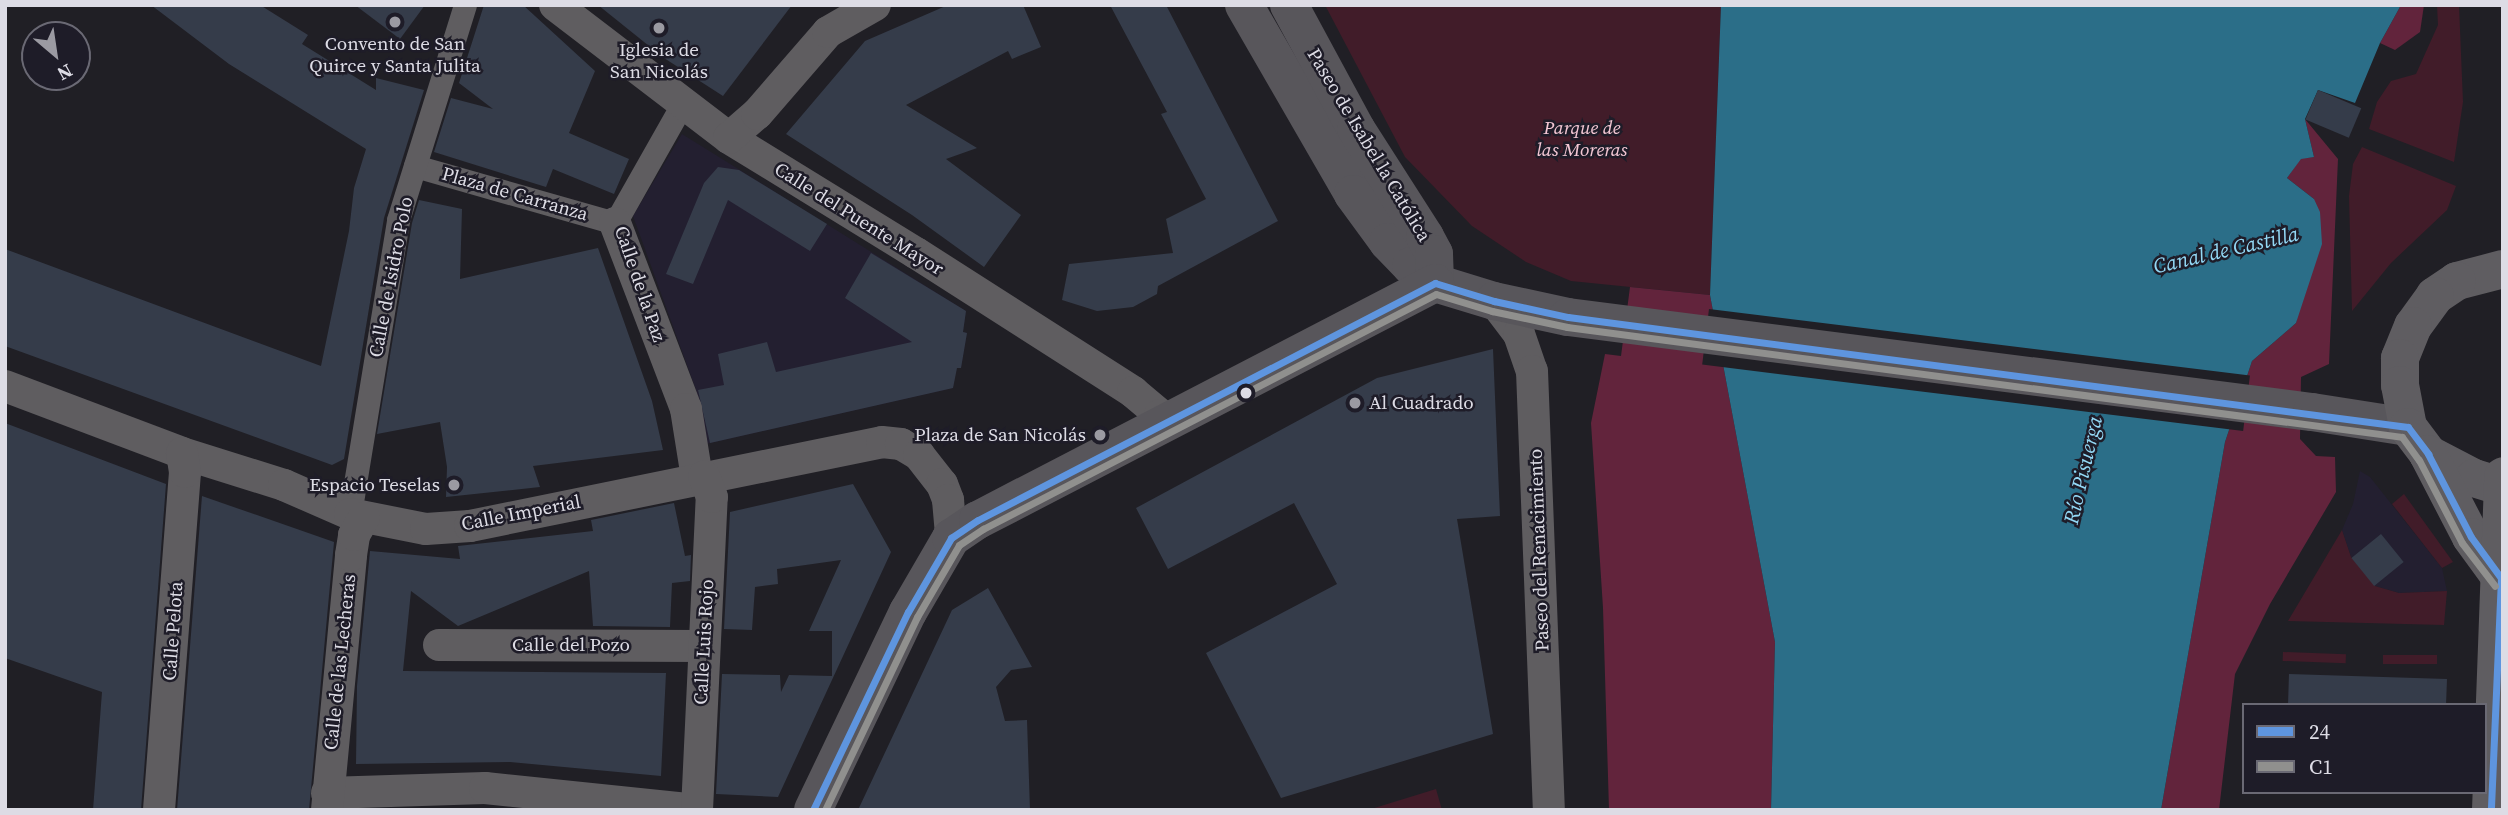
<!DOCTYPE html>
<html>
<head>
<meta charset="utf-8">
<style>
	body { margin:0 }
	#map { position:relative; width:2508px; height:815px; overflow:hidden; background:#201f25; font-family:"Source Serif 4",serif }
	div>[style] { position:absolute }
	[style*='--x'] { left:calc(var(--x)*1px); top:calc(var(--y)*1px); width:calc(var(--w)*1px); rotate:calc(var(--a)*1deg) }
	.built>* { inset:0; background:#231f30 }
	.green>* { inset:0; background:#411c29; transform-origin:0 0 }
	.forest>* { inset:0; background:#62243c }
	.water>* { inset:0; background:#2b6e88 }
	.pier>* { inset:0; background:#201f25; transform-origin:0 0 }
	.building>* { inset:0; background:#353c4a; transform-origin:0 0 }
	.pedestrian>* { height:23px; margin:-11.5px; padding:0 11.5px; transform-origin:11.5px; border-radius:11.5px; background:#5f5d60 }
	.minor>* { height:32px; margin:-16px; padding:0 16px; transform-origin:16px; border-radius:16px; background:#5f5d60 }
	.secondary>* { height:38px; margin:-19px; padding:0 19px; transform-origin:19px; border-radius:19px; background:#58565b }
	.trunk>* { height:38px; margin:-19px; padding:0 19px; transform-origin:19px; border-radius:19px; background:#5f5d61 }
	.bus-1>* { height:7px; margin:-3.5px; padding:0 3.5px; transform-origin:3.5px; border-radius:3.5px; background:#5e95df }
	.bus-2>* { height:7px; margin:-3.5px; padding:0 3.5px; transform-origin:3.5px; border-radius:3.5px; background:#90908e }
	.dots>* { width:19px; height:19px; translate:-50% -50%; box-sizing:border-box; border:4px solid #1e1c28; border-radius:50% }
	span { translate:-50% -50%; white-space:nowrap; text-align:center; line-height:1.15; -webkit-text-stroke:5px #1e1c28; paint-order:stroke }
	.poi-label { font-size:19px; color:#dddce5 }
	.left { translate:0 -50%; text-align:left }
	.right { translate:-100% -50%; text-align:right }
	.park-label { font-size:19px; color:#f4c7d4; font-style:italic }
	.street-label { font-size:19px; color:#dddce5 }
	.water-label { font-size:21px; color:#93d8f5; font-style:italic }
	.frame { position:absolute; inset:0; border:7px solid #dddce5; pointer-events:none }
	.legend { position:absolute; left:2242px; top:703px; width:245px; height:91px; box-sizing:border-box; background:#1e1c28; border:2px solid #6a6974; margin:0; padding:9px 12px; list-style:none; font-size:21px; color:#dddce5 }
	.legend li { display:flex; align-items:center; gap:14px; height:35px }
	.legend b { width:35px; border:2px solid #6a6974 }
	.north { position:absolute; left:21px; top:21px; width:70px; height:70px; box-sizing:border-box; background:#1e1c28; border:2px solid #6a6974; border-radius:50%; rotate:151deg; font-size:19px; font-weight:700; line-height:28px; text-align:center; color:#dddce5 }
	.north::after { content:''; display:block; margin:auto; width:24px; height:32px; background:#9b9aa2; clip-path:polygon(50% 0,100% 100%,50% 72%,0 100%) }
</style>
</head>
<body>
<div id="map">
	<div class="built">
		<div style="clip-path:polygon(682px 134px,966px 311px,963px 332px,967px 333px,961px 368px,956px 368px,953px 388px,706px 444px,696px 390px,633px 216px)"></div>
		<div style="clip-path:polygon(2360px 471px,2370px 477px,2442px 568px,2447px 591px,2399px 593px,2375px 586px,2351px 557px,2342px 530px,2353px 504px)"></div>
	</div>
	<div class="green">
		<div style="clip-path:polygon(1325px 5px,1721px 5px,1710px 295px,1571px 281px,1526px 262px,1472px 226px,1405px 157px)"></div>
		<div style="clip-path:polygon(2437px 5px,2459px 5px,2463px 102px,2454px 162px,2369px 129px,2377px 102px,2391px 81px,2416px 74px,2438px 25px)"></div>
		<div style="clip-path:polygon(2362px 147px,2456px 186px,2447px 210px,2391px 263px,2352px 311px,2349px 196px,2353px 164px)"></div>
		<div style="clip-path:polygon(2404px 494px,2453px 562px,2442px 568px,2392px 504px)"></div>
		<div style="clip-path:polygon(2342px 530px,2351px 557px,2375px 586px,2399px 593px,2447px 591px,2444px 625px,2288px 621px)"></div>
		<div style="left:2283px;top:652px;width:63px;height:9px;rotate:2deg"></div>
		<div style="left:2383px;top:655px;width:54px;height:9px"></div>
		<div style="clip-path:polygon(1436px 789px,1442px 810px,1368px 810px)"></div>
	</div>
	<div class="forest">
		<div style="clip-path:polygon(2401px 5px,2424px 5px,2420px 32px,2395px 50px,2380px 43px)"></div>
		<div style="clip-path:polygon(2305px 119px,2338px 159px,2329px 364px,2301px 377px,2300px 439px,2316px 456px,2335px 457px,2336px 492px,2270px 604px,2235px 674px,2219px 810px,2161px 810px,2225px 442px,2252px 361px,2296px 323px,2314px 199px,2287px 178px,2301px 158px,2314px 157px)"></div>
		<div style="clip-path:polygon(1630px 287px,1710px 295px,1775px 642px,1771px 810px,1609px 810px,1603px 608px,1591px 423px,1605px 354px,1621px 356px)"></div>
	</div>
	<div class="water">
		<div style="clip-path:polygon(1721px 5px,2401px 5px,2380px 43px,2355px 103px,2318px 90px,2305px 119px,2314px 157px,2301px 159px,2287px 178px,2314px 199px,2320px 212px,2322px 244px,2296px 323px,2252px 361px,2225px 442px,2161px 810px,1771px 810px,1775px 642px,1710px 295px)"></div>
	</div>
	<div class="pier">
		<div style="left:1709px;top:309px;width:545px;height:56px;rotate:7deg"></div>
	</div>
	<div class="building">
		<div style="clip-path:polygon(151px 5px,260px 5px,308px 35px,302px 44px,376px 90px,376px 78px,424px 90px,384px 218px,344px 459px,332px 465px,5px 346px,5px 249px,321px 366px,349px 231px,354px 188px,366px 149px,229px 64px)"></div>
		<div style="clip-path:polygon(355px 5px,425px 5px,400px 39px)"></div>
		<div style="clip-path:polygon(484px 5px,523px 5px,595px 71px,569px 133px,629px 159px,614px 194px,553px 169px,546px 187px,434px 152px,451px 98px,493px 109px,459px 83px)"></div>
		<div style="clip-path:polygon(598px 5px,792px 5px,723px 96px,664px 58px)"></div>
		<div style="clip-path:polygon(948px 5px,1023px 5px,1041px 47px,1012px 59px,1008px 51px,906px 105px,977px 148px,946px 159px,1021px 215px,984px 267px,912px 215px,786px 134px,865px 41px)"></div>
		<div style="clip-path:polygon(1110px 5px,1166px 5px,1278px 221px,1158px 286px,1157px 294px,1133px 307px,1097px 311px,1062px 300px,1069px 264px,1173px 253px,1166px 219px,1206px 199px,1161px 114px,1167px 112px)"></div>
		<div style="left:2318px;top:90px;width:47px;height:32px;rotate:23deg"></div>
		<div style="clip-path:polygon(718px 167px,739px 170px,827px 224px,810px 251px,728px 200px,693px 284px,666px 274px,704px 183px)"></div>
		<div style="clip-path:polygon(419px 200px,462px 209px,460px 279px,598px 248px,652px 401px,663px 450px,533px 466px,540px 487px,446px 497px,447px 467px,440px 422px,377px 434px,412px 223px)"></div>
		<div style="clip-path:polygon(871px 253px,966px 311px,963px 332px,967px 333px,961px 368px,957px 368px,953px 388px,710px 443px,698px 390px,724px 385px,718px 354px,767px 342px,776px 372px,912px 342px,845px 298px)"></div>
		<div style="clip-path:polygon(1493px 349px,1500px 516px,1457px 519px,1493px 734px,1281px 798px,1206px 653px,1337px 584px,1294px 503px,1168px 569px,1136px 508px,1377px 378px)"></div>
		<div style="clip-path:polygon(5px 423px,166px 484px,141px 810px,93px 810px,102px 692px,5px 658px)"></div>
		<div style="clip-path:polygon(853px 484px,891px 552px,778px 797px,716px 794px,722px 674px,780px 675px,781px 692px,789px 675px,832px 676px,832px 631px,809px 631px,841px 560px,777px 569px,778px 584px,755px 587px,752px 630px,724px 629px,730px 512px)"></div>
		<div style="clip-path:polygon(202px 496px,334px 542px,309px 810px,177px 810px)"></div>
		<div style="clip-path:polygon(674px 503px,685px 556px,691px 555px,690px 581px,672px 583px,670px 627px,593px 626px,589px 571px,458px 626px,411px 591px,403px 671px,666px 673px,661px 776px,510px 762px,356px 764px,357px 686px,370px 551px,460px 559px,458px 546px,593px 531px,591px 520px)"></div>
		<div style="left:2381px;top:534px;width:36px;height:38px;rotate:51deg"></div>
		<div style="clip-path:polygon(988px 588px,1032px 667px,1011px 670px,996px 687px,1005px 721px,1027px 720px,1030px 810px,858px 810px,952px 610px)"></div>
		<div style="clip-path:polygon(2289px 674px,2447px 679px,2446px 705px,2288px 705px)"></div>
	</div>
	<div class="pedestrian">
		<div style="--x:415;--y:166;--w:208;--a:15.9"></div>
		<div style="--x:615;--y:223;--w:138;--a:-60.5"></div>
		<div style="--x:350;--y:514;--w:298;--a:-80.7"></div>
		<div style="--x:398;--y:220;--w:225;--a:-72.7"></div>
	</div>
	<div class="minor">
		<div style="--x:555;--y:5;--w:219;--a:37.4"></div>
		<div style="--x:729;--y:138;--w:220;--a:31.6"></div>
		<div style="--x:916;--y:253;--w:258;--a:32.6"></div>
		<div style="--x:1133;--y:392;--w:35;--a:40"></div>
		<div style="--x:1160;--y:415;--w:13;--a:29"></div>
		<div style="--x:729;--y:138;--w:37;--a:-41"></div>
		<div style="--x:757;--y:114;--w:108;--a:-49.1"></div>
		<div style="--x:828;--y:32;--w:54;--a:-29.9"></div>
		<div style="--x:615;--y:223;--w:199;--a:69.1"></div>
		<div style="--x:686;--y:409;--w:70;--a:80.9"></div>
		<div style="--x:1494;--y:301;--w:41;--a:52.9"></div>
		<div style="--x:1519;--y:334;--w:39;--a:71"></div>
		<div style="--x:1532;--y:371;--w:439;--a:87.8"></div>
		<div style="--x:5;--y:386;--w:189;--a:20.7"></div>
		<div style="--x:182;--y:453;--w:107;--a:17.4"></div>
		<div style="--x:284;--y:485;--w:72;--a:23.7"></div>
		<div style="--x:350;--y:514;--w:77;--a:11.2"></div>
		<div style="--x:426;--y:529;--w:44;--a:-3.9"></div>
		<div style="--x:470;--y:526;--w:420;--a:-11.5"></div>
		<div style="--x:882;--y:442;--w:19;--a:6"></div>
		<div style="--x:901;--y:444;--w:21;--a:31"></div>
		<div style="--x:919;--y:455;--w:37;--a:52"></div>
		<div style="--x:942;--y:484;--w:17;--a:69"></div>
		<div style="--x:948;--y:500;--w:38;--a:85"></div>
		<div style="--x:439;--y:645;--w:264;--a:0.2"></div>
		<div style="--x:327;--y:793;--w:158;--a:-1.8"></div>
		<div style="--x:485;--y:788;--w:213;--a:5.9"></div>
		<div style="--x:159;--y:810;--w:339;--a:-85.6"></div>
		<div style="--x:185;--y:472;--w:19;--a:-99"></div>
		<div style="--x:327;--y:810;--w:256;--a:-84.6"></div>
		<div style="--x:351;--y:555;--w:20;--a:-81"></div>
		<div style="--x:354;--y:535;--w:20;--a:-60"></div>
		<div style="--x:697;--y:810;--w:313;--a:-87.3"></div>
		<div style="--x:712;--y:497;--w:22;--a:-111"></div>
	</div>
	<div class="secondary">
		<div style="--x:1244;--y:5;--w:218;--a:60"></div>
		<div style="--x:1353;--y:194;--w:59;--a:53.9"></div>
		<div style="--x:1388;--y:242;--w:33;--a:46"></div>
		<div style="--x:1411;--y:266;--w:29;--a:35"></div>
		<div style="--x:1435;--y:283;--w:62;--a:17"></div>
		<div style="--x:1494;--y:301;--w:76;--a:12.2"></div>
		<div style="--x:1568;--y:317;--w:750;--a:7.28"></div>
		<div style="--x:2312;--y:412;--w:97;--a:8.9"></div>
		<div style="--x:1289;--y:5;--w:141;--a:61.6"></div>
		<div style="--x:1356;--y:129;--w:128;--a:57.4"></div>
		<div style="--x:1425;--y:237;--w:19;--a:62"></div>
		<div style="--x:1434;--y:254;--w:29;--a:88"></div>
		<div style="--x:813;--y:810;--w:220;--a:-64.4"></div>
		<div style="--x:908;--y:612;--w:86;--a:-59.8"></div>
		<div style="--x:951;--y:538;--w:32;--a:-34"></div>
		<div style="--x:978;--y:520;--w:515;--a:-27.41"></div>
	</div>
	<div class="trunk">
		<div style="--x:2503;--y:269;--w:48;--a:165.4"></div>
		<div style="--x:2457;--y:281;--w:27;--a:146"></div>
		<div style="--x:2435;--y:296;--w:37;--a:126"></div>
		<div style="--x:2413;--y:326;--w:35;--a:112"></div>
		<div style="--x:2400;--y:358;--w:27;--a:90"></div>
		<div style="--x:2400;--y:385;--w:43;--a:79.2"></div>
		<div style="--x:2408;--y:427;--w:34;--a:53"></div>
		<div style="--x:2428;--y:454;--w:52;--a:27.6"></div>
		<div style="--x:2474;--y:478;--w:30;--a:17"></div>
		<div style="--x:2428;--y:454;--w:93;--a:62.6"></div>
		<div style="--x:2471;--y:537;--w:51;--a:53.8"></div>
		<div style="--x:2491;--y:810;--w:334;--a:-87.9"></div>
	</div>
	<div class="bus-1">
		<div style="--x:813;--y:810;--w:220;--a:-64.4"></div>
		<div style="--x:908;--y:612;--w:86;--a:-59.8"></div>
		<div style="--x:951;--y:538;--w:32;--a:-34"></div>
		<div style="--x:978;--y:520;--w:515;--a:-27.41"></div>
		<div style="--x:1435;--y:283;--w:62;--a:17"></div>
		<div style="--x:1494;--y:301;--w:76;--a:12.2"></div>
		<div style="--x:1568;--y:317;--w:847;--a:7.46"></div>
		<div style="--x:2408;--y:427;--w:34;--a:53"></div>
		<div style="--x:2428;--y:454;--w:93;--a:62.6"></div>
		<div style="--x:2471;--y:537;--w:51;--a:53.8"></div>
		<div style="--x:2501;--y:578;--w:232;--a:92.5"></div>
	</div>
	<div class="bus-2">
		<div style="--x:825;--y:810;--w:214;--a:-64.5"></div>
		<div style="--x:917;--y:617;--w:83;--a:-59.7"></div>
		<div style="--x:959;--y:545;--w:29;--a:-34"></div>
		<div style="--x:983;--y:529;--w:510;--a:-27.42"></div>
		<div style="--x:1436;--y:294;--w:59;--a:16.9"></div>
		<div style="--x:1492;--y:311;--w:77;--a:12"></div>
		<div style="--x:1567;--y:327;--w:842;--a:7.5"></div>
		<div style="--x:2402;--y:437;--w:29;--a:54"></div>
		<div style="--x:2419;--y:460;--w:93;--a:62.6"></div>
		<div style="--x:2462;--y:543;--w:54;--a:52.5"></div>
	</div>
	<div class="dots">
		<div style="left:395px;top:22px;background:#9b9aa2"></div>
		<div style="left:659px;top:28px;background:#9b9aa2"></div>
		<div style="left:1246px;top:393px;background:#dddce5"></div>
		<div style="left:1355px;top:403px;background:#9b9aa2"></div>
		<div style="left:1100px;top:435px;background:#9b9aa2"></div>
		<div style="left:454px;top:485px;background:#9b9aa2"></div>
	</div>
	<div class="poi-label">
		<span style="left:395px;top:55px">Convento de San<br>Quirce y Santa Julita</span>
		<span style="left:659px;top:61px">Iglesia de<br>San Nicolás</span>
		<span class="left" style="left:1369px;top:403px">Al Cuadrado</span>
		<span class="right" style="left:1086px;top:435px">Plaza de San Nicolás</span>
		<span class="right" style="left:440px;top:485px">Espacio Teselas</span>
	</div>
	<div class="park-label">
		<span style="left:1582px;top:139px">Parque de<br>las Moreras</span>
	</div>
	<div class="street-label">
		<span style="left:1369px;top:145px;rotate:59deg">Paseo de Isabel la Católica</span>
		<span style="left:515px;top:194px;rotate:16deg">Plaza de Carranza</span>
		<span style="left:859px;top:219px;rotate:32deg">Calle del Puente Mayor</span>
		<span style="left:391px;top:277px;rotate:-79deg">Calle de Isidro Polo</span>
		<span style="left:640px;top:284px;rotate:71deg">Calle de la Paz</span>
		<span style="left:521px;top:513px;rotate:-11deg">Calle Imperial</span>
		<span style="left:1539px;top:550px;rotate:-92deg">Paseo del Renacimiento</span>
		<span style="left:173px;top:631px;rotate:-86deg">Calle Pelota</span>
		<span style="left:704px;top:642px;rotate:-87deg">Calle Luis Rojo</span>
		<span style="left:571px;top:645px">Calle del Pozo</span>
		<span style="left:340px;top:662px;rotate:-84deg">Calle de las Lecheras</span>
	</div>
	<div class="water-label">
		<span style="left:2226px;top:250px;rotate:-13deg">Canal de Castilla</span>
		<span style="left:2083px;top:470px;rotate:-77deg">Río Pisuerga</span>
	</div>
	<div class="frame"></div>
	<ul class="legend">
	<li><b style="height:9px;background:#5e95df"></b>24</li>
	<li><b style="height:9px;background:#90908e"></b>C1</li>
	</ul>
	<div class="north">N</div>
</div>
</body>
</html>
